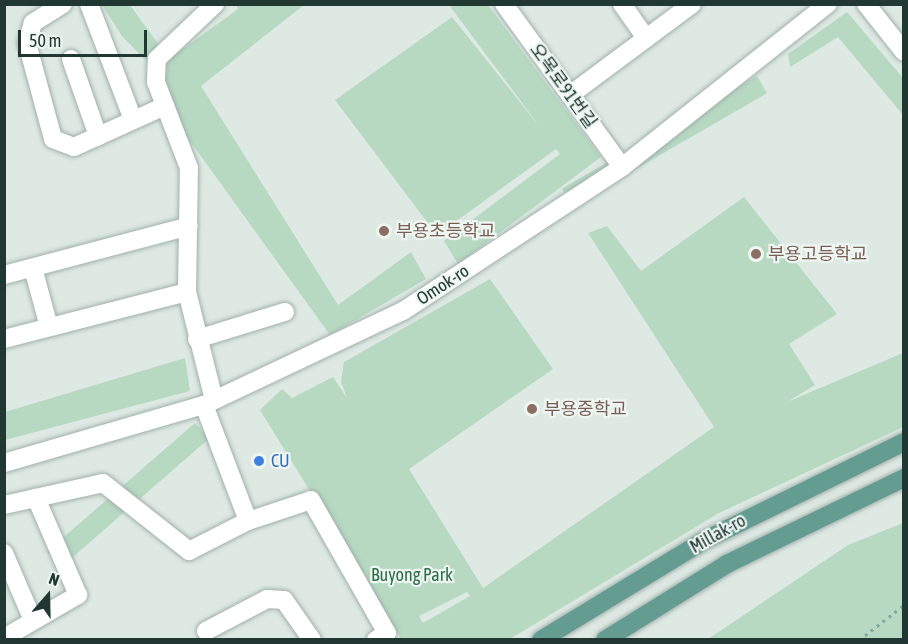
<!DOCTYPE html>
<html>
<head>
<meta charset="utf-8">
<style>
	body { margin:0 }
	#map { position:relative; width:908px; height:644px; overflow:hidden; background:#dee9e4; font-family:"Asap Condensed","Noto Sans KR",sans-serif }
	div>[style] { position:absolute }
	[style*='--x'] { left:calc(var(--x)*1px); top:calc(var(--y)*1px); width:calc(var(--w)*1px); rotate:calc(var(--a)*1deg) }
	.green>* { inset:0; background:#b7d9c2; transform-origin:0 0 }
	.path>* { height:3px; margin-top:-1.5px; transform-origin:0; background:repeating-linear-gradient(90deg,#80aba0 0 3px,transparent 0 7.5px) }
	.roads { filter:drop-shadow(0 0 2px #a1b0ab) drop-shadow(0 0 2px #a1b0ab) }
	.minor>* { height:18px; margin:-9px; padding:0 9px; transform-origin:9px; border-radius:9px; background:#fff }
	.major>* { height:18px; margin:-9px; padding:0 9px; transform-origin:9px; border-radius:9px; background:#649c91 }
	.dots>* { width:16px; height:16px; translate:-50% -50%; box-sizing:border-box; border:3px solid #eef6f2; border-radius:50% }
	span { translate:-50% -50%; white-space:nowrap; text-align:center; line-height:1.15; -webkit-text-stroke:4.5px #eef6f2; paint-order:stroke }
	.street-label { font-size:18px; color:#203732 }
	.education-label { font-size:18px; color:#785e54 }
	.left { translate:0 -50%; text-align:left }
	.shop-label { font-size:18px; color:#366cbe }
	.park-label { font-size:18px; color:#2d6c49 }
	.frame { position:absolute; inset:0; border:6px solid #203732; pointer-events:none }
	.north { position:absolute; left:18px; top:566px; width:60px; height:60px; -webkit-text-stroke:4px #eef6f2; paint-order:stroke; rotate:20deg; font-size:16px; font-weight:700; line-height:24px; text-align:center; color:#203732 }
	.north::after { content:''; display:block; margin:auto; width:21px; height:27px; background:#203732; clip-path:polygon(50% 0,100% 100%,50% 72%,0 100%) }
	.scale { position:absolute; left:18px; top:30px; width:129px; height:27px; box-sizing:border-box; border:3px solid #203732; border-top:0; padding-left:8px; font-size:18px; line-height:21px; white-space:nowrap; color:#203732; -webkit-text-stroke:4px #eef6f2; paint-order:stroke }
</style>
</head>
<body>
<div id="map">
	<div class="green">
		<div style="clip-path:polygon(102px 5px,130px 5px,169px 59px,238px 9px,236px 5px,304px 5px,201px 86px,338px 305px,411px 252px,426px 279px,330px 335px,177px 123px,163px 78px,122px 36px)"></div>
		<div style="clip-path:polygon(449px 5px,488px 5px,601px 157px,458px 264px,444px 241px,560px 154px,556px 149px,437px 235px,335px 100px,452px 17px,540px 127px)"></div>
		<div style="clip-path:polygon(847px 12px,903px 78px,903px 115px,838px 37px,790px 67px,788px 54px)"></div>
		<div style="left:757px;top:76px;width:20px;height:225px;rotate:60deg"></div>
		<div style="clip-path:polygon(evenodd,744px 197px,837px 314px,789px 344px,815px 385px,787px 402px,903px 353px,903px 427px,719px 513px,510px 639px,396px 639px,400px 637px,260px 410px,282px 389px,292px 398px,333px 377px,347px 398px,341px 382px,344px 362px,490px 279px,553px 369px,409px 469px,483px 588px,714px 427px,588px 233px,607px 226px,641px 271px,744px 197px,467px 592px,470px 596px,423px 623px,419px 616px,467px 592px)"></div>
		<div style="clip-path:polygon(185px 358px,190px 391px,5px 440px,5px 412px)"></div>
		<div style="left:195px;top:423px;width:21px;height:196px;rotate:49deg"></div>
		<div style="clip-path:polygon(903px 523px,903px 639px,708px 639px,848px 545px)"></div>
	</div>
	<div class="path">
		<div style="--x:859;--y:640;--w:57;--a:-37.9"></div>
	</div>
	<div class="roads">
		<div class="minor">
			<div style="--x:63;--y:4;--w:36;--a:148"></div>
			<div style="--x:33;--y:23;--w:21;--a:107"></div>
			<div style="--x:27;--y:43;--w:99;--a:74.8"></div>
			<div style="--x:53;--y:139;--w:22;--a:21"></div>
			<div style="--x:74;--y:147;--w:100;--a:-24.3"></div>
			<div style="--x:89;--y:4;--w:124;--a:69.2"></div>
			<div style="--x:504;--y:4;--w:201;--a:54.1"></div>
			<div style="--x:622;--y:4;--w:42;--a:54.8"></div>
			<div style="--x:866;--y:4;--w:61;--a:51.6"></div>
			<div style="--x:71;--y:59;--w:82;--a:70.7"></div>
			<div style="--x:570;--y:95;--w:152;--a:-36.7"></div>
			<div style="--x:33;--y:268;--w:61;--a:74.8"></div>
			<div style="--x:4;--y:275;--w:191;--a:-14.8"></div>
			<div style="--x:4;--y:339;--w:189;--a:-14.4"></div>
			<div style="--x:197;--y:339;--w:92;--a:-17.1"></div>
			<div style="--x:214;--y:400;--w:111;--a:-104"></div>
			<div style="--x:187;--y:292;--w:124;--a:-89.1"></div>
			<div style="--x:189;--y:168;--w:92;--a:-111"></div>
			<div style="--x:156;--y:82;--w:23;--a:-88"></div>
			<div style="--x:157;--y:59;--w:80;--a:-43.5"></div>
			<div style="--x:204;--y:405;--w:124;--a:69.2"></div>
			<div style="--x:248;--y:521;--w:66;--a:-18.4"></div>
			<div style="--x:311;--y:500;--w:153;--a:60.3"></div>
			<div style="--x:387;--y:633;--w:13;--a:148"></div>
			<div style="--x:4;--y:463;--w:208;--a:-16.2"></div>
			<div style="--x:204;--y:405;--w:220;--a:-25.3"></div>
			<div style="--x:403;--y:311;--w:262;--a:-33.3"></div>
			<div style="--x:622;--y:167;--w:263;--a:-38.4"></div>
			<div style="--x:4;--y:505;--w:101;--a:-12.5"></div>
			<div style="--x:103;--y:483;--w:110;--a:38.3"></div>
			<div style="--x:189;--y:551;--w:66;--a:-27"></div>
			<div style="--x:4;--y:553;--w:71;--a:66.7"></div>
			<div style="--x:206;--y:631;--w:69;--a:-27.7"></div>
			<div style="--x:267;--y:599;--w:17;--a:3"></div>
			<div style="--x:284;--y:600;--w:49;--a:55"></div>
			<div style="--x:4;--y:638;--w:86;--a:-30.2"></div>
			<div style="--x:78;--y:595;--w:106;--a:-113.4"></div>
		</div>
		<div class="major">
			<div style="--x:541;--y:640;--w:190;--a:-31.4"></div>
			<div style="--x:703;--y:541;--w:224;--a:-26.2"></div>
			<div style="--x:605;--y:640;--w:144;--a:-31.9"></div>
			<div style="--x:727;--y:564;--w:197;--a:-25.9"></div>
		</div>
	</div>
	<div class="dots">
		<div style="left:384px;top:231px;background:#8d6e63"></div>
		<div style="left:756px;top:254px;background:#8d6e63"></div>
		<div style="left:532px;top:409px;background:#8d6e63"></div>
		<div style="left:259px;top:461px;background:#3f7fe0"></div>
	</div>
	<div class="street-label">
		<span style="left:563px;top:86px;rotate:54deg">오목로91번길</span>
		<span style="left:443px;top:285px;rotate:-33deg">Omok-ro</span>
		<span style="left:718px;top:534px;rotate:-29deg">Millak-ro</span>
	</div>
	<div class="education-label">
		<span class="left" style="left:396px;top:231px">부용초등학교</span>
		<span class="left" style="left:768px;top:254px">부용고등학교</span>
		<span class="left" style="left:544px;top:409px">부용중학교</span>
	</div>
	<div class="shop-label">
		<span class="left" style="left:271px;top:461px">CU</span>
	</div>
	<div class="park-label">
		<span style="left:412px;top:575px">Buyong Park</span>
	</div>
	<div class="frame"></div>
	<div class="north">N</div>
	<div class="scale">50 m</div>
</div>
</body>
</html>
